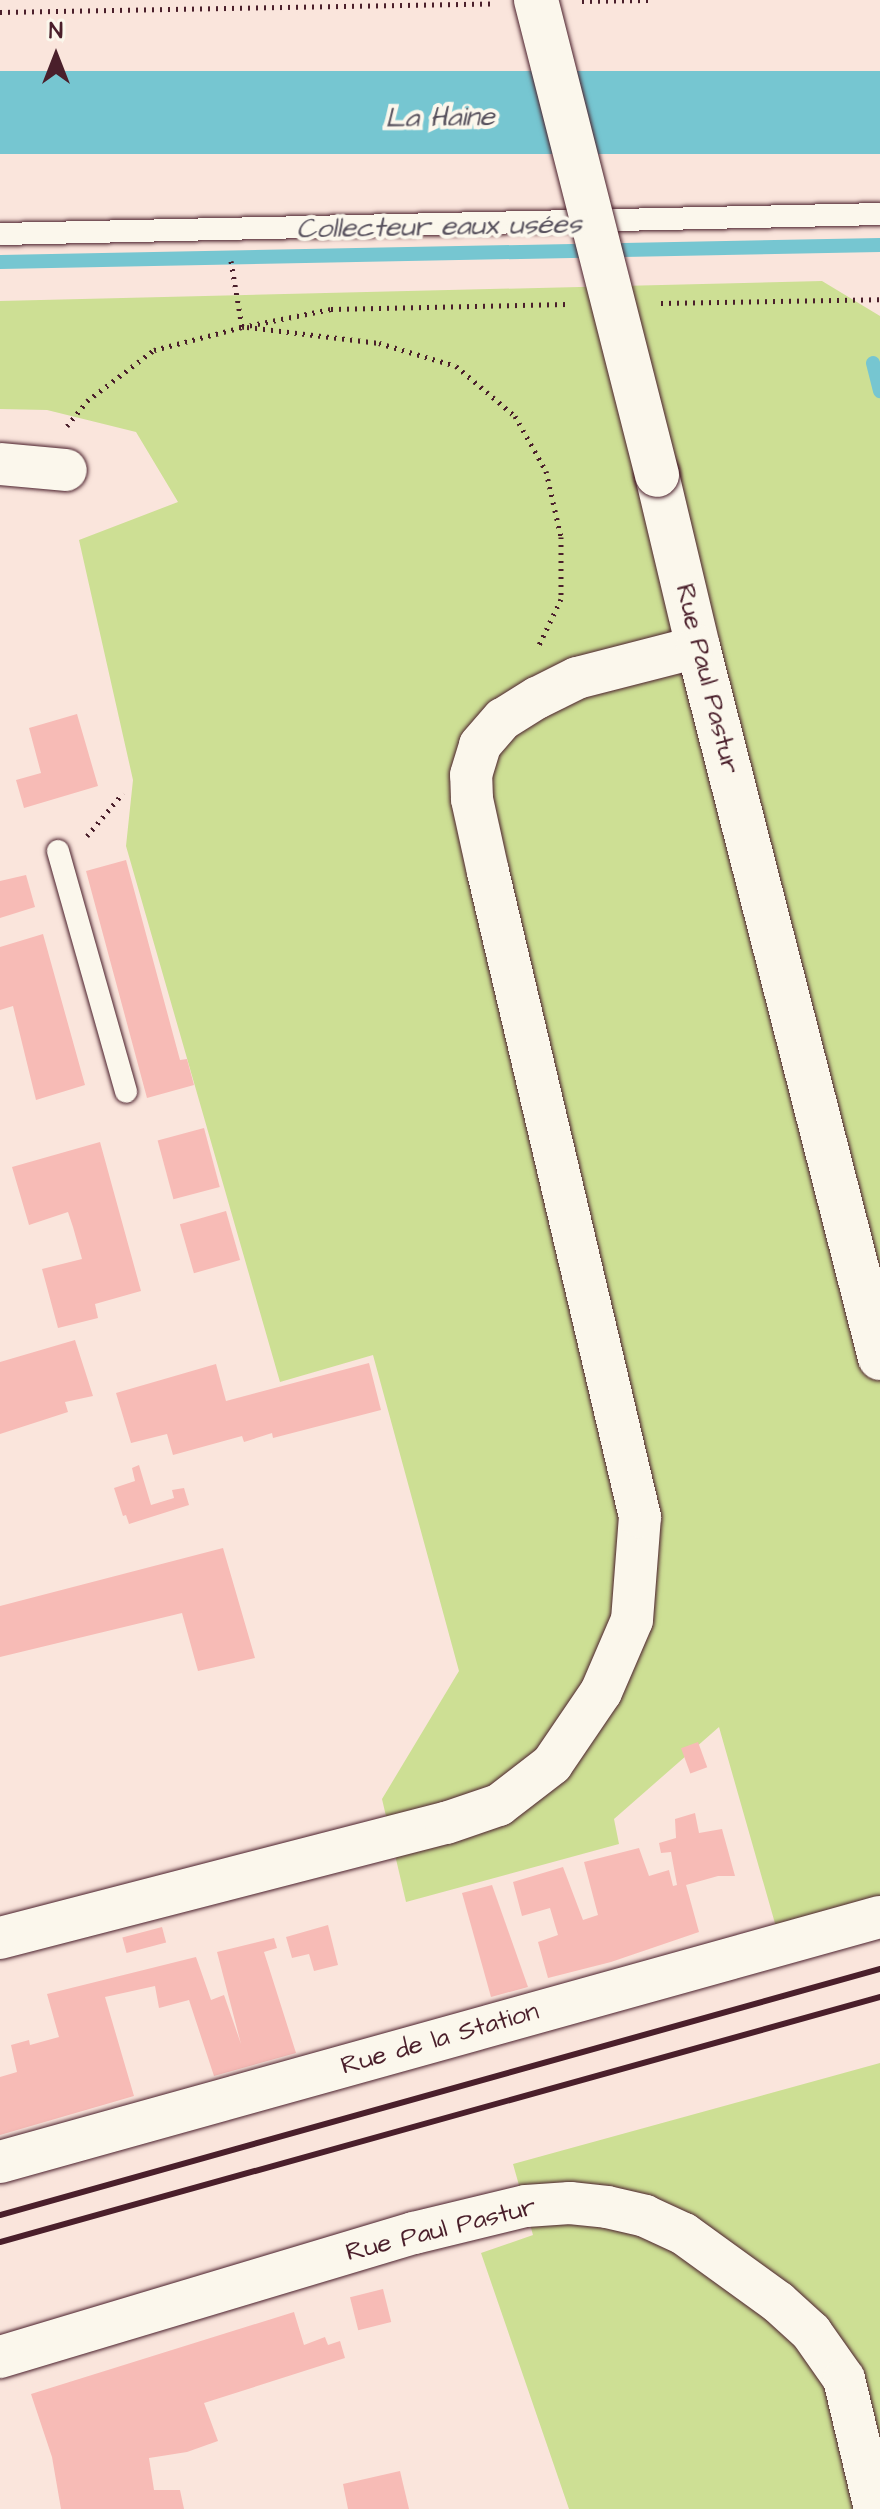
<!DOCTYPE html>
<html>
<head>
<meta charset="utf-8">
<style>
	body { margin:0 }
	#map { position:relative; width:880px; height:2509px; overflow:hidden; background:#fae5dc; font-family:"Architects Daughter",sans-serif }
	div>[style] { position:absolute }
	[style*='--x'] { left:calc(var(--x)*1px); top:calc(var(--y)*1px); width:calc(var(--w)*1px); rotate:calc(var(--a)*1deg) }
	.green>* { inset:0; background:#cddf94 }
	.water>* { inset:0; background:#76c6d1; transform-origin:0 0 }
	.stream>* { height:14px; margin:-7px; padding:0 7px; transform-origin:7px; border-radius:7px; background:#76c6d1 }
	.building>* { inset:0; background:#f7bbb6; transform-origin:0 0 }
	.path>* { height:5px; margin-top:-2.5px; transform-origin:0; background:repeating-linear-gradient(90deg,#4a1f2b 0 2px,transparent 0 8px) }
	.roads { filter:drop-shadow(0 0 2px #4a1f2b) drop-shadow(0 0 2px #4a1f2b) }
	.lane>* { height:22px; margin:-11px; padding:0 11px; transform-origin:11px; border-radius:11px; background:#fbf7ec }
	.street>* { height:42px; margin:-21px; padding:0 21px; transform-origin:21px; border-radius:21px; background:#fbf7ec }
	.secondary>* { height:44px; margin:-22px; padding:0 22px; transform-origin:22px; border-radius:22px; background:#fbf7ec }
	.rail>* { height:6px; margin:-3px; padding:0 3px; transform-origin:3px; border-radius:3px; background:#4a1f2b }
	.bridges { filter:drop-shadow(0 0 2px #4a1f2b) drop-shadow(0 0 2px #4a1f2b) }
	.secondary-bridge>* { height:44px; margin:-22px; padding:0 22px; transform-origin:22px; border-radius:22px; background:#fbf7ec }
	span { translate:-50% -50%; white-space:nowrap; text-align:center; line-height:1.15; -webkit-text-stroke:8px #fbf7ec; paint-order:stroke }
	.street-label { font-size:26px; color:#4a1f2b }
	.water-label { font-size:28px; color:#57515d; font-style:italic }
	.north { position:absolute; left:16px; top:16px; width:80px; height:80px; -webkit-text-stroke:6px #fbf7ec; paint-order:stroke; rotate:0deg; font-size:22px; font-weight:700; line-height:32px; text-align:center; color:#4a1f2b }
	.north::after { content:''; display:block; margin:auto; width:28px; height:36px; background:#4a1f2b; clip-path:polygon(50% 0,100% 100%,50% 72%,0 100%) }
</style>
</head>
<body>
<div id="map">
	<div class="green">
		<div style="clip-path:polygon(822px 281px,880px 316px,880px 1905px,778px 1934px,719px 1727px,614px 1819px,619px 1844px,406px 1902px,382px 1799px,459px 1671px,373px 1355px,280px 1382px,126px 846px,133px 780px,79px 540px,178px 502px,136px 432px,47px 410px,0 409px,0 301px)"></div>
		<div style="clip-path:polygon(880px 2063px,880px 2509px,569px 2509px,481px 2253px,533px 2235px,513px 2164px)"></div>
	</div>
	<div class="water">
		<div style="left:880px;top:71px;width:83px;height:880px;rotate:90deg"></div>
	</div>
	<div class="stream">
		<div style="--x:0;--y:262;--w:880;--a:-1.11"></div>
		<div style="--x:873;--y:363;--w:29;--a:76"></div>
	</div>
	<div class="building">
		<div style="clip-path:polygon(77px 714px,98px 786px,24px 808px,16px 780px,41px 773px,29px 728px)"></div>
		<div style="clip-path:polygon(126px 860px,180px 1060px,187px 1059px,194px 1085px,147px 1098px,86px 871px)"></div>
		<div style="clip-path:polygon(26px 875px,35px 907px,0 918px,0 881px)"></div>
		<div style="clip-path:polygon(43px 934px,85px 1085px,36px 1100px,13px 1006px,0 1010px,0 947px)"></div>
		<div style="left:204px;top:1128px;width:61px;height:48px;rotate:75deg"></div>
		<div style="clip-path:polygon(100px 1142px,141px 1291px,95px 1304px,98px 1318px,58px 1328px,42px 1269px,82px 1259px,73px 1227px,68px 1212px,29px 1225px,12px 1167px)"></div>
		<div style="left:226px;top:1211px;width:51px;height:48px;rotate:74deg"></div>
		<div style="clip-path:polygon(75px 1340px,93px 1396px,65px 1402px,68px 1412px,0 1434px,0 1362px)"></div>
		<div style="clip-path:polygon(369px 1363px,381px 1410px,273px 1438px,272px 1433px,244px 1442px,242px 1436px,173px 1455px,167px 1434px,131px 1443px,116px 1393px,216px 1364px,226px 1401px)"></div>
		<div style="clip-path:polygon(139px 1465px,151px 1505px,174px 1498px,172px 1490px,184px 1488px,189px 1505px,129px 1524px,126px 1515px,123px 1516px,114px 1488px,135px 1481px,132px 1468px)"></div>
		<div style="clip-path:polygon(223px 1548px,255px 1658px,198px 1671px,182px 1613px,0 1657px,0 1606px)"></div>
		<div style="left:698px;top:1742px;width:27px;height:18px;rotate:70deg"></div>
		<div style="clip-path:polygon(695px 1813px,699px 1833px,722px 1829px,735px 1876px,718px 1876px,686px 1885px,699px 1932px,611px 1962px,548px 1978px,538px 1942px,558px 1935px,550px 1908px,522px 1916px,513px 1882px,563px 1867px,583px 1920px,598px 1915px,584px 1862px,639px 1848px,649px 1876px,669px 1870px,673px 1886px,677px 1885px,671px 1852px,661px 1853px,659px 1843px,676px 1838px,675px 1819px)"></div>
		<div style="clip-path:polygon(492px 1885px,528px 1987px,491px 1997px,462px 1893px)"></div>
		<div style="clip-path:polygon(328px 1925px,338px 1965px,314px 1971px,309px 1954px,292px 1958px,286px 1937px)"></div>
		<div style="left:162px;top:1927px;width:16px;height:41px;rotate:75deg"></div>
		<div style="clip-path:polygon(274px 1938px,277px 1948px,264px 1952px,296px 2053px,214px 2076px,189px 2000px,159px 2008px,155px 1986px,105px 1997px,134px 2096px,0 2135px,0 2077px,17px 2072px,11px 2045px,29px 2040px,30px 2045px,59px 2037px,47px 1994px,196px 1957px,211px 2000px,224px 1995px,241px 2044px,217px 1952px)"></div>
		<div style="left:383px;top:2289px;width:34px;height:34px;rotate:76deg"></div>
		<div style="clip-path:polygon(294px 2312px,304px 2345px,325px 2337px,328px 2345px,340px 2341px,345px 2358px,204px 2403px,218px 2441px,187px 2452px,149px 2458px,154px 2490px,180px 2490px,184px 2509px,61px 2509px,52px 2457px,31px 2394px)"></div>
		<div style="clip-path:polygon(400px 2471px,409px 2509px,348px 2509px,343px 2484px)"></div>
	</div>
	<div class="path">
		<div style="--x:582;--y:1;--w:67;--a:-0.9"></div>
		<div style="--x:0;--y:12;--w:492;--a:-1"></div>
		<div style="--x:231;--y:261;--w:67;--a:80.5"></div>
		<div style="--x:661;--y:303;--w:219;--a:-1"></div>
		<div style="--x:247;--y:327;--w:133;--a:6.9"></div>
		<div style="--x:379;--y:343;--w:80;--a:16.6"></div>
		<div style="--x:456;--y:366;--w:77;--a:40.3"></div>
		<div style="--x:515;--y:416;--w:63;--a:60.6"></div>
		<div style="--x:546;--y:471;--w:68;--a:77.2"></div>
		<div style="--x:561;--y:537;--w:62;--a:90"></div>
		<div style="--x:561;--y:599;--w:55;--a:115.6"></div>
		<div style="--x:67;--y:426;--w:32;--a:-51"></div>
		<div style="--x:87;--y:401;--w:84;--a:-37.3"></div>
		<div style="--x:154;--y:350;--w:91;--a:-14.6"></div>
		<div style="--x:242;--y:327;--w:91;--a:-11.4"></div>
		<div style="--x:331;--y:309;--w:236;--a:-1.2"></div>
		<div style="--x:87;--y:836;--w:56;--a:-50.1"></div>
	</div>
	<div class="roads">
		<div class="lane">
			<div style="--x:0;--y:234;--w:880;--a:-1.3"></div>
			<div style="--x:58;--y:851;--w:250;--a:74.2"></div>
		</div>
		<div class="street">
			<div style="--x:0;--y:464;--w:66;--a:5.2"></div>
			<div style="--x:0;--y:1938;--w:461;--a:-14.5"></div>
			<div style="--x:446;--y:1823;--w:56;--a:-18.8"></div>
			<div style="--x:499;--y:1805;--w:67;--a:-37.7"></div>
			<div style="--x:552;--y:1764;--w:87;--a:-55.8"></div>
			<div style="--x:601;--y:1692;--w:78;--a:-66.7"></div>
			<div style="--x:632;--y:1620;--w:103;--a:-85.6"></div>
			<div style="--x:640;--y:1517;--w:663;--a:-103.26"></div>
			<div style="--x:488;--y:872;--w:75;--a:-102.4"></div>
			<div style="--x:472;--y:799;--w:24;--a:-92"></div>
			<div style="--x:471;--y:775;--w:31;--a:-73"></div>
			<div style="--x:480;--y:745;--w:35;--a:-49"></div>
			<div style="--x:503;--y:719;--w:40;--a:-32"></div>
			<div style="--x:537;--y:698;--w:45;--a:-26.6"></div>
			<div style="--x:577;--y:678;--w:125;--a:-14.4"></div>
			<div style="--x:0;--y:2162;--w:913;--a:-15.56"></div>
			<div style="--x:0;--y:2357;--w:432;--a:-16.7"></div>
			<div style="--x:414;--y:2233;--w:115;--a:-13.6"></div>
			<div style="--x:526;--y:2206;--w:44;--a:-3.9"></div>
			<div style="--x:570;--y:2203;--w:37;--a:6"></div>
			<div style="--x:607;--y:2207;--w:39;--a:13"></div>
			<div style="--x:645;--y:2216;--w:43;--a:24.8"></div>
			<div style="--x:684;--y:2234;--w:116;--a:35.9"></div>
			<div style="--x:778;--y:2302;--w:45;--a:42.3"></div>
			<div style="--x:811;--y:2332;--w:57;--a:54.9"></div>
			<div style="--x:844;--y:2379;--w:134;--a:76.6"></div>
		</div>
		<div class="secondary">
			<div style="--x:657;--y:475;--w:177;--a:76.6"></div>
			<div style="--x:698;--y:647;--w:734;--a:75.64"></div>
		</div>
	</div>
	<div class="rail">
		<div style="--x:0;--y:2215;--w:914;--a:-15.62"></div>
		<div style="--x:0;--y:2242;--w:913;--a:-15.56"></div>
	</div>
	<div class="bridges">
		<div class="secondary-bridge">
			<div style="--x:536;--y:0;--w:490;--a:75.7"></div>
		</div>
	</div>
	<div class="street-label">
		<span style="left:707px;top:679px;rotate:76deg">Rue Paul Pastur</span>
		<span style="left:440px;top:2039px;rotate:-16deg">Rue de la Station</span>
		<span style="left:441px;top:2230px;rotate:-14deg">Rue Paul Pastur</span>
	</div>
	<div class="water-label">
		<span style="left:440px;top:118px;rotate:-1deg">La Haine</span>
		<span style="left:439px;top:227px;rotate:-1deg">Collecteur eaux usées</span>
	</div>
	<div class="north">N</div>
</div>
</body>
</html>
